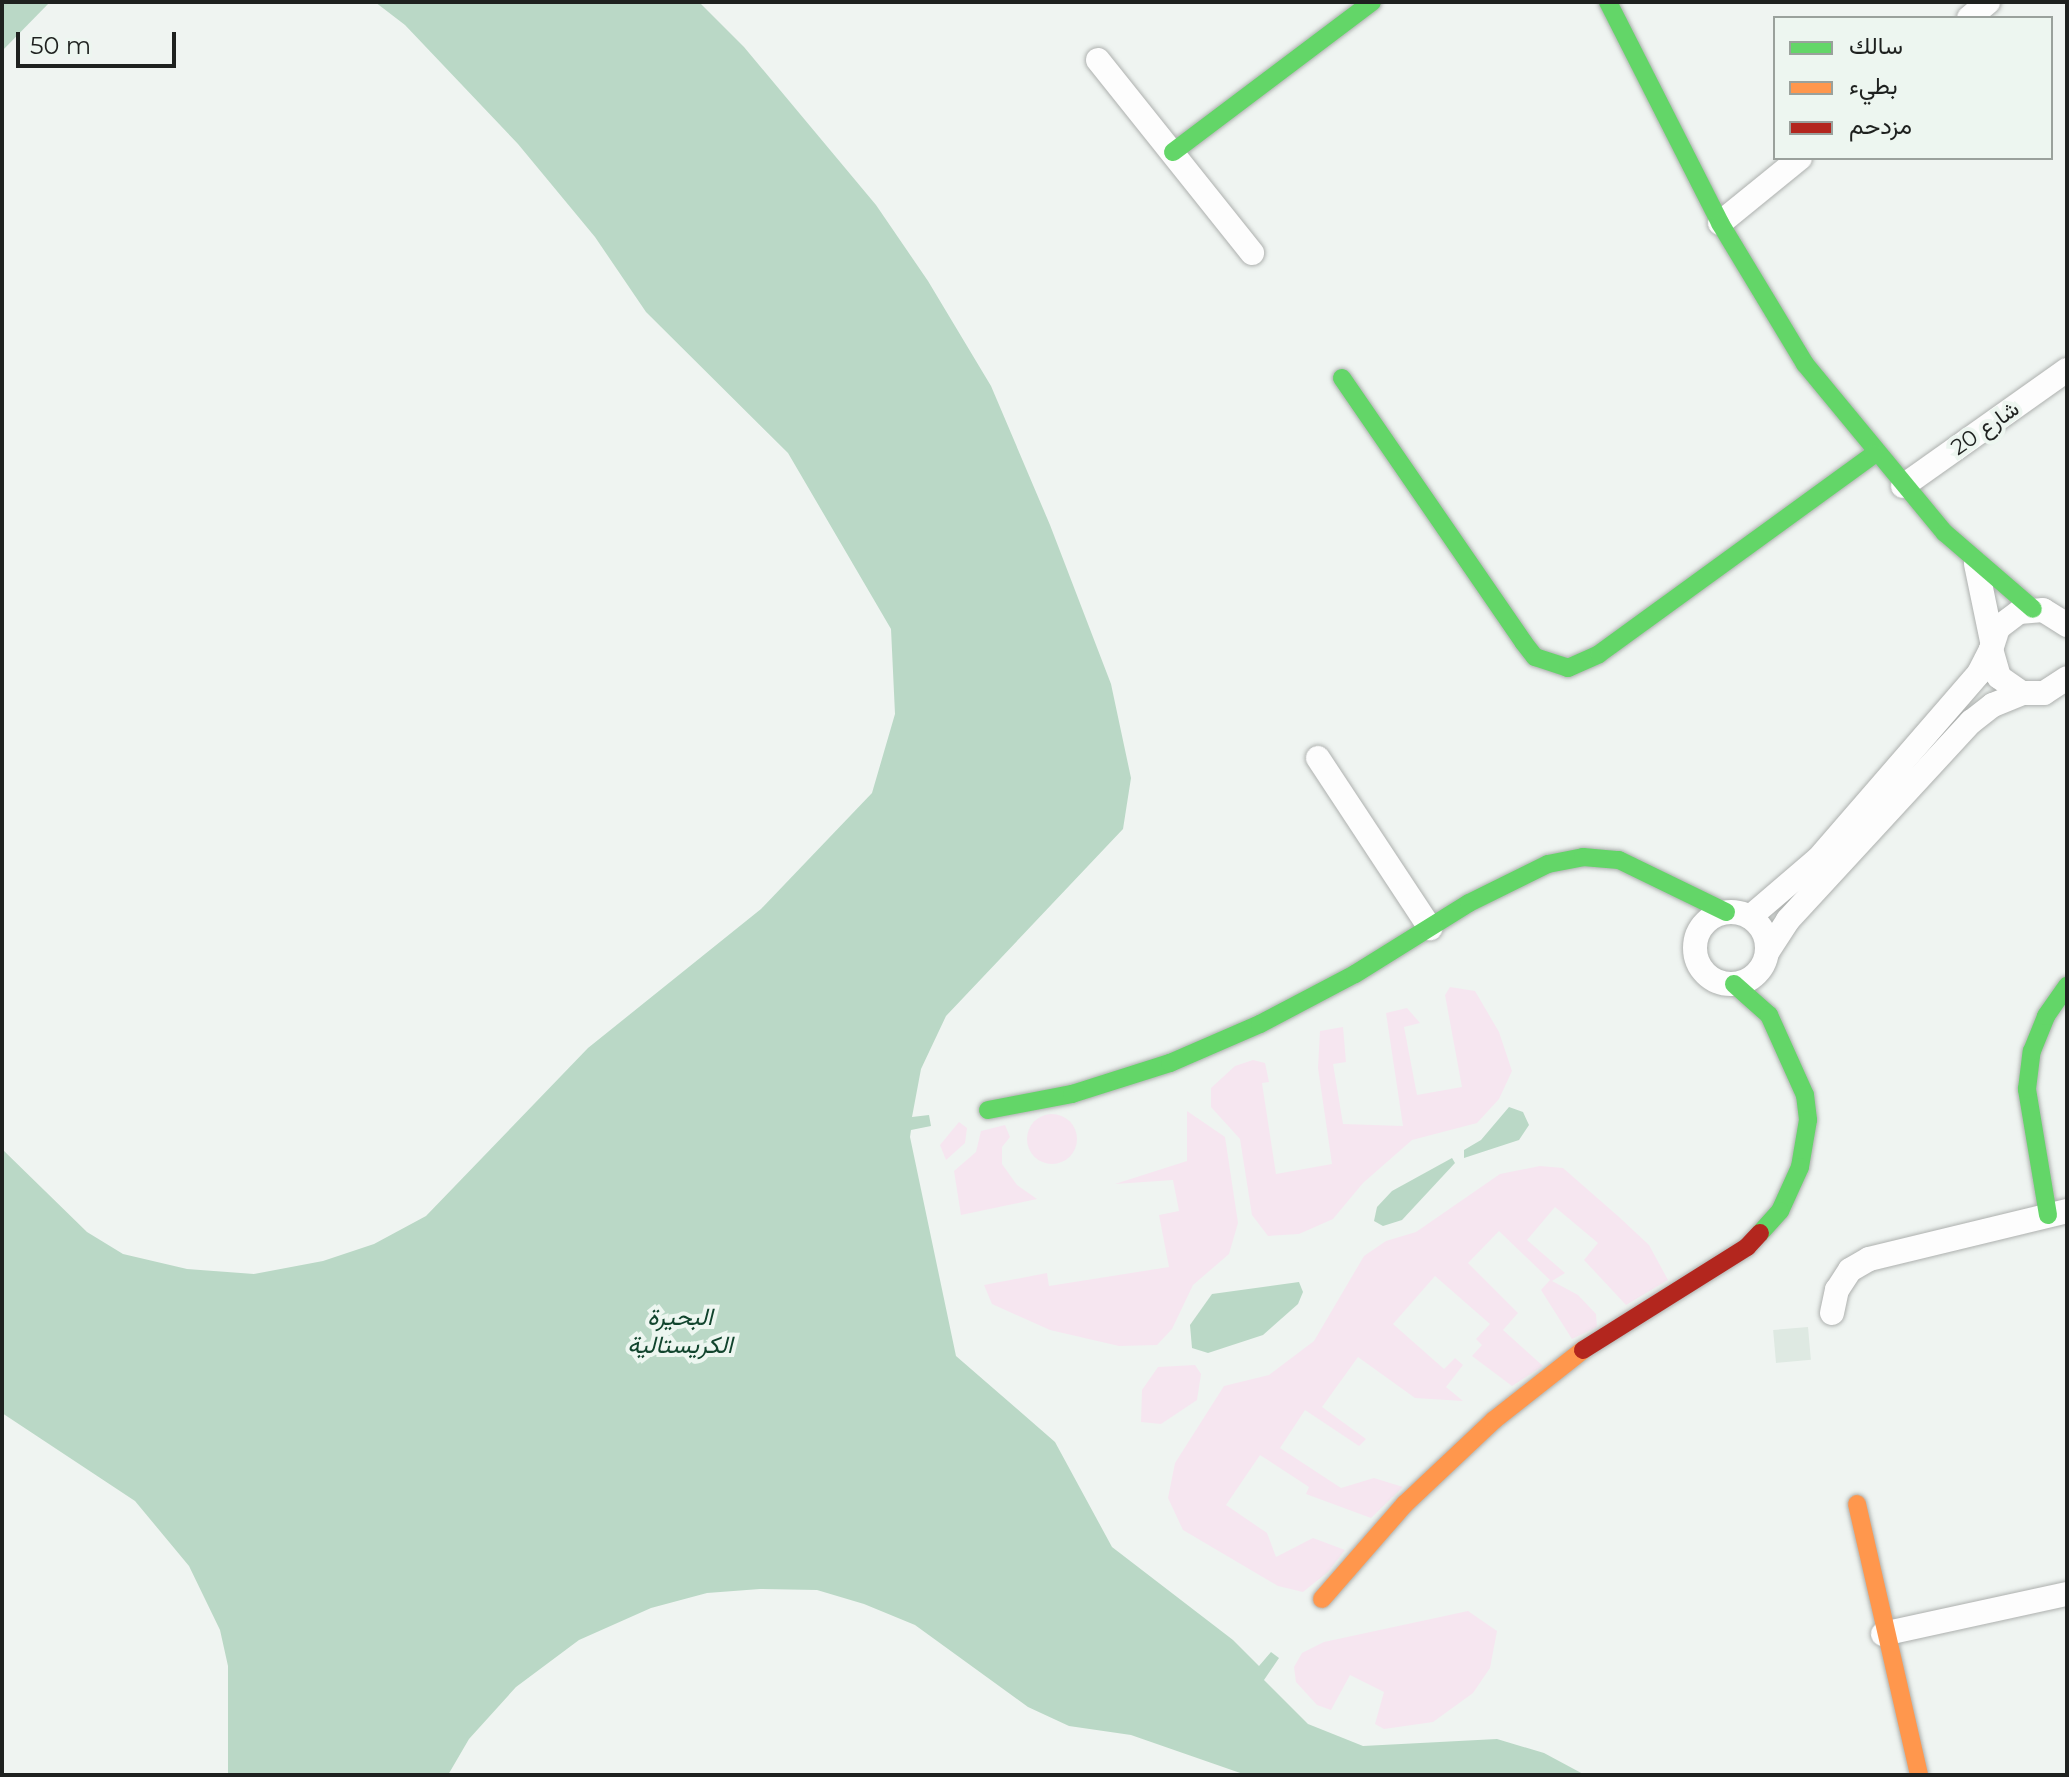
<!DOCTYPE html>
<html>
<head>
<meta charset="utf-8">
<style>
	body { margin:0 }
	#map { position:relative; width:2069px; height:1777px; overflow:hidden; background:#eff4f1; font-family:Montserrat,Vazirmatn,sans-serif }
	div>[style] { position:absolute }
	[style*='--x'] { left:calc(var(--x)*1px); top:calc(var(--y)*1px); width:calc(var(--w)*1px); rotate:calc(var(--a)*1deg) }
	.built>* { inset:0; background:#dee9e2; transform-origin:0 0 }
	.green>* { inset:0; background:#f6e6f0 }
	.round { border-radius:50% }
	.water>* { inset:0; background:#bad8c6 }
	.roads { filter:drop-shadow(0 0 2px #adb0ae) drop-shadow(0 0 2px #adb0ae) }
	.street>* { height:24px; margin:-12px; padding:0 12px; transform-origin:12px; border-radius:12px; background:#fdfdfd }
	.street>.ring { margin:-12px; padding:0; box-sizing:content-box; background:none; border:24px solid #fdfdfd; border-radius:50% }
	.fast>* { height:18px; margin:-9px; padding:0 9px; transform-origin:9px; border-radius:9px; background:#63d668 }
	.slow>* { height:18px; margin:-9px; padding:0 9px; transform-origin:9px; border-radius:9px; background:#ff974d }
	.jam>* { height:18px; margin:-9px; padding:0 9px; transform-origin:9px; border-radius:9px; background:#b3261e }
	span { translate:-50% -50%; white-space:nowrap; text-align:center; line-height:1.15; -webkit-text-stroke:8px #edf6f0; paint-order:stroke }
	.street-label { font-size:22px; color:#1e211f }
	.water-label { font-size:24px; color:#11442d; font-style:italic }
	.frame { position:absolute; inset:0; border:4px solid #1e211f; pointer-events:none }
	.legend { position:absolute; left:1773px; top:16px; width:280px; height:144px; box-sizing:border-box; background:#edf6f0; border:2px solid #9aa19c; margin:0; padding:10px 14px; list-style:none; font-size:24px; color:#1e211f }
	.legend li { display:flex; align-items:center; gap:16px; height:40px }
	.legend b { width:40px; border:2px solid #9aa19c }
	.scale { position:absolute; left:16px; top:32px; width:160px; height:36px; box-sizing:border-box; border:4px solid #1e211f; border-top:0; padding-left:10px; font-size:24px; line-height:28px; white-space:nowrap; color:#1e211f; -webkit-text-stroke:6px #edf6f0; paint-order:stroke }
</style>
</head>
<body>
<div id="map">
	<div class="built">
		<div style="left:1808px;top:1327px;width:33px;height:35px;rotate:85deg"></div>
	</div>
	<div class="green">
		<div style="clip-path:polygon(1450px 987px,1475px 991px,1499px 1032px,1512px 1071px,1499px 1099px,1477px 1123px,1412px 1140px,1363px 1183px,1333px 1219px,1299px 1234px,1268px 1236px,1252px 1215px,1240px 1139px,1211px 1107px,1211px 1088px,1235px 1066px,1253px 1060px,1265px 1063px,1269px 1082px,1262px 1083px,1276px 1174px,1332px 1164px,1318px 1068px,1320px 1031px,1343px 1027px,1346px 1062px,1333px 1064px,1343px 1124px,1403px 1126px,1386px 1013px,1407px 1008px,1420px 1023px,1404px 1027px,1417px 1095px,1462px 1087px,1445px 995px)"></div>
		<div style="clip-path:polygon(1187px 1111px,1225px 1137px,1238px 1223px,1229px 1254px,1193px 1285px,1172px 1329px,1157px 1345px,1119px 1346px,1050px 1330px,992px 1304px,984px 1285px,1047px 1273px,1049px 1286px,1169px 1267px,1159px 1215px,1179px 1211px,1173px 1180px,1115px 1184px,1187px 1161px)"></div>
		<div class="round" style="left:1027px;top:1114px;width:50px;height:50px"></div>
		<div style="clip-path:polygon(959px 1122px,967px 1128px,965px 1143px,946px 1160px,940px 1145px)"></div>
		<div style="clip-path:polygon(1005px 1125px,1010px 1137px,1002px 1147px,1002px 1164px,1017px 1185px,1037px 1199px,961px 1215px,954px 1171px,976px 1152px,981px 1131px)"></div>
		<div style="clip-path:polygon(1540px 1166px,1563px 1168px,1619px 1217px,1649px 1245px,1668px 1280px,1626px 1305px,1584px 1260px,1598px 1243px,1555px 1207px,1527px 1240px,1565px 1273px,1552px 1281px,1578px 1295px,1596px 1314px,1597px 1327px,1572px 1339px,1541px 1290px,1550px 1280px,1499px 1231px,1468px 1263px,1518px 1313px,1503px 1330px,1543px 1366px,1512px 1386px,1472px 1356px,1482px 1345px,1476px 1339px,1490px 1324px,1435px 1276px,1393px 1324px,1444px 1369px,1455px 1358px,1463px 1365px,1446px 1387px,1463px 1401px,1415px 1398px,1358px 1357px,1322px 1407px,1366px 1439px,1359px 1446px,1305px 1410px,1280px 1448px,1341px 1488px,1374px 1478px,1403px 1487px,1371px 1518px,1306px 1494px,1309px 1487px,1260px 1455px,1226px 1505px,1267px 1533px,1276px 1557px,1313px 1538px,1345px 1550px,1328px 1572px,1303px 1592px,1278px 1586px,1183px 1530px,1168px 1498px,1175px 1463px,1224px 1386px,1269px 1375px,1314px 1341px,1364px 1256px,1386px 1241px,1416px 1232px,1500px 1174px)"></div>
		<div style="clip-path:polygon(1195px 1365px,1201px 1374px,1197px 1400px,1161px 1424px,1141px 1422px,1142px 1390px,1158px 1367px)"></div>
		<div style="clip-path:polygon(1468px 1611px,1497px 1631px,1490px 1668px,1473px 1693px,1433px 1722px,1384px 1729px,1375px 1724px,1384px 1692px,1350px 1675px,1331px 1710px,1317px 1705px,1296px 1682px,1294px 1667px,1302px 1653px,1324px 1642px)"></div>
	</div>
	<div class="water">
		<div style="clip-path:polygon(2px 2px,50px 2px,2px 51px)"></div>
		<div style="clip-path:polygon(375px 2px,699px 2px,744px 47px,876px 205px,928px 281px,991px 386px,1050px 525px,1111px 684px,1131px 778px,1123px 829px,946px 1016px,921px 1069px,912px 1117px,929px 1115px,931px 1126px,911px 1130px,910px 1137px,956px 1356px,1055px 1442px,1112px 1547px,1233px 1640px,1259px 1666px,1271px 1652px,1279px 1658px,1264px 1680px,1308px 1724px,1363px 1746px,1497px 1739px,1544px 1753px,1585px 1775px,1246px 1775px,1131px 1735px,1069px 1726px,1028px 1707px,915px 1625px,864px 1604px,817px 1590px,760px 1589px,707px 1593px,651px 1608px,579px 1640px,516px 1687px,469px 1739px,448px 1775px,228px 1775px,228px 1666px,220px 1630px,189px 1566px,135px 1501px,2px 1413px,2px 1149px,87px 1232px,123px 1254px,187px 1269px,254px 1274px,323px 1261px,374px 1244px,426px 1216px,588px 1048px,761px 909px,872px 793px,895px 714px,891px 629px,788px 453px,646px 312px,595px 237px,518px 144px,405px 25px)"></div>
		<div style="clip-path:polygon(1509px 1107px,1523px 1112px,1529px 1125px,1519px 1140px,1464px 1158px,1464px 1150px,1481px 1140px)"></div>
		<div style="clip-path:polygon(1452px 1158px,1455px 1163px,1402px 1220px,1383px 1226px,1374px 1221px,1377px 1207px,1392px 1191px)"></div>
		<div style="clip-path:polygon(1299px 1282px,1303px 1292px,1298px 1304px,1263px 1335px,1208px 1353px,1192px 1348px,1190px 1325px,1212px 1294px)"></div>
	</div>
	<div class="roads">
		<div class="street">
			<div style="--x:1969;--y:18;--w:25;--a:-40"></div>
			<div style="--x:1098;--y:60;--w:247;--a:51.4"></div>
			<div style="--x:1720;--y:223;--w:103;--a:-39.1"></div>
			<div style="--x:1903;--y:486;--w:201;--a:-35.3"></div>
			<div style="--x:1976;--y:564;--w:79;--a:78.3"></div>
			<div style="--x:2067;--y:625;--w:28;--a:-148"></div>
			<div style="--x:2043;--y:610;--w:24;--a:175"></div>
			<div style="--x:2019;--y:612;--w:26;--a:143"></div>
			<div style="--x:1998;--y:628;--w:22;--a:108"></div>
			<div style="--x:1991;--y:649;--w:29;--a:74"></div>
			<div style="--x:1999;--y:677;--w:28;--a:35"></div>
			<div style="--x:2022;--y:693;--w:22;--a:0"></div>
			<div style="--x:2044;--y:693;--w:27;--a:-33"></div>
			<div style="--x:1318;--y:758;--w:204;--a:56.6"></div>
			<div class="ring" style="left:1695px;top:912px;width:48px;height:48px"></div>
			<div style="--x:1750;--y:917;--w:89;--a:-40.5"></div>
			<div style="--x:1818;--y:859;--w:246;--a:-49.1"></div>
			<div style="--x:1979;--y:673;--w:27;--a:-63"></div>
			<div style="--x:1768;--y:951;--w:37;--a:-57"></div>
			<div style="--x:1788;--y:920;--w:270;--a:-47.3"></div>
			<div style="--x:1971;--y:722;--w:28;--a:-38"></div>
			<div style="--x:1993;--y:705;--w:31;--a:-22"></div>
			<div style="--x:1832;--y:1313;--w:24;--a:-78"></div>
			<div style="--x:1837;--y:1290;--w:24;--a:-57"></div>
			<div style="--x:1850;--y:1270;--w:22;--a:-30"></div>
			<div style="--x:1869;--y:1259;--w:204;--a:-13.6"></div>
			<div style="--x:1883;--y:1634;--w:188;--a:-12.3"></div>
		</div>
		<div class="fast">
			<div style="--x:1608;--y:2;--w:248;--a:63.1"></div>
			<div style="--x:1720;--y:223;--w:165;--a:58.9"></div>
			<div style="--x:1805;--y:364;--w:219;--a:50.4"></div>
			<div style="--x:1945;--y:533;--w:116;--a:40.8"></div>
			<div style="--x:1173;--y:152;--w:249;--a:-37"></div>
			<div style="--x:1342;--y:378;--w:321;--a:55.5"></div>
			<div style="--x:1524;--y:643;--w:18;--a:52"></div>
			<div style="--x:1535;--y:657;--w:35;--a:18"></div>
			<div style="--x:1568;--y:668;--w:34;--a:-24"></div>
			<div style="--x:1599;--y:654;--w:340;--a:-36"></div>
			<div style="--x:1734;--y:984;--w:47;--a:41.5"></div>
			<div style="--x:1769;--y:1015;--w:88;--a:65.8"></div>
			<div style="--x:1805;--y:1095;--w:25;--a:83"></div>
			<div style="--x:1808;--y:1120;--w:48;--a:99.7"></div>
			<div style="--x:1800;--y:1167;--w:48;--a:114.4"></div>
			<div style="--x:1780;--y:1211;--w:30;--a:132"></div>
			<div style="--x:988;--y:1110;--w:86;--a:-10.8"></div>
			<div style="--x:1072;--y:1094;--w:103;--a:-17.6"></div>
			<div style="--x:1170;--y:1063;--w:98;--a:-23.4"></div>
			<div style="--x:1260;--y:1024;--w:107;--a:-27.8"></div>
			<div style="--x:1355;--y:974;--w:134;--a:-31.9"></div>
			<div style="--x:1469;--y:903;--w:88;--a:-26.3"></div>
			<div style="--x:1548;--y:864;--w:36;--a:-11"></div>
			<div style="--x:1583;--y:857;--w:36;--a:5"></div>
			<div style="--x:1619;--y:860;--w:119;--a:25.9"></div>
			<div style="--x:2048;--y:1215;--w:128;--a:-99.5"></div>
			<div style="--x:2027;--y:1089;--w:38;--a:-83"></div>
			<div style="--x:2032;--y:1051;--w:38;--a:-68"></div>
			<div style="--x:2046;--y:1016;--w:37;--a:-55"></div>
		</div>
		<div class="slow">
			<div style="--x:1857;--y:1504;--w:278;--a:77.1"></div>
			<div style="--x:1322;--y:1599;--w:126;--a:-48.9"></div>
			<div style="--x:1405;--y:1504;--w:122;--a:-43.3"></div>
			<div style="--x:1494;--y:1420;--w:113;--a:-38.2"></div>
		</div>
		<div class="jam">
			<div style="--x:1583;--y:1350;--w:194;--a:-32.1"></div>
			<div style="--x:1747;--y:1247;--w:19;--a:-47"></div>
		</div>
	</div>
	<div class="street-label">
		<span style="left:1985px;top:428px;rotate:-35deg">شارع 20</span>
	</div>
	<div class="water-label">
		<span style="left:680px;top:1331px">البحيرة<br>الكريستالية</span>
	</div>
	<div class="frame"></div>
	<ul class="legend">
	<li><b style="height:10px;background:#63d668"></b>سالك</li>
	<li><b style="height:10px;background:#ff974d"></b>بطيء</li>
	<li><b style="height:10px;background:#b3261e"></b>مزدحم</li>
	</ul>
	<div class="scale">50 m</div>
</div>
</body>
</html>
